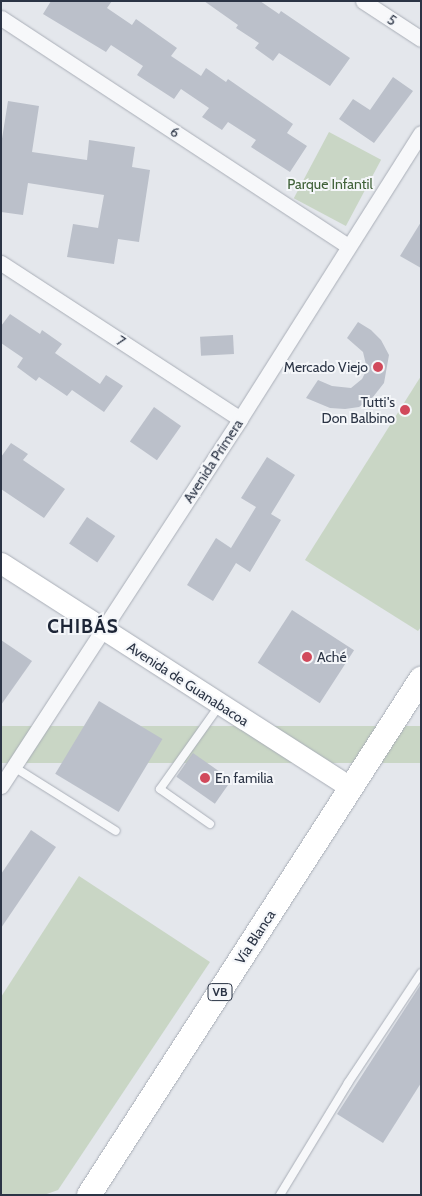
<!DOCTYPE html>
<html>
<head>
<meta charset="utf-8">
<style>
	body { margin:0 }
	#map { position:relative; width:422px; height:1196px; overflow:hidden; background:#e4e7ec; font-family:Cabin,sans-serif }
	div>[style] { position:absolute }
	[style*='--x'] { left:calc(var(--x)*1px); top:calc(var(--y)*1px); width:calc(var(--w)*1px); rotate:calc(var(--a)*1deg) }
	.green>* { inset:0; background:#c9d6c5; transform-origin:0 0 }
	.building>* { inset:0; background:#bbc0ca; transform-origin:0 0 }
	.roads { filter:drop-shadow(0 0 1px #a9aeb7) drop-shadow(0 0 1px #a9aeb7) }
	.lane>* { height:8px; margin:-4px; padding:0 4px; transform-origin:4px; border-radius:4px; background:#f7f8fa }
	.street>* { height:15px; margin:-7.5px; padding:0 7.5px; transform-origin:7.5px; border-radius:7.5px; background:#f7f8fa }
	.secondary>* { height:21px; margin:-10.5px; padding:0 10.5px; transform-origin:10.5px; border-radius:10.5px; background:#fff }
	.primary>* { height:24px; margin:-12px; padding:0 12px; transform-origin:12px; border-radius:12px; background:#fff }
	.dots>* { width:14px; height:14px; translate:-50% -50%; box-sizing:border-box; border:2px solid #f4f6f9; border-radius:50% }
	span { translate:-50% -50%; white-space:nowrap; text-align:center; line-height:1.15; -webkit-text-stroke:4px #f4f6f9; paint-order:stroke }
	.shield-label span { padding:1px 4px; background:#f4f6f9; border:1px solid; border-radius:4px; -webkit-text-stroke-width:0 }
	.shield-label { font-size:12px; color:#2b3445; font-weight:700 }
	.street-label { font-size:14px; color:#2b3445 }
	.park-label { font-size:14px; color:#3f6138 }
	.poi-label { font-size:14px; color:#2b3445 }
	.right { translate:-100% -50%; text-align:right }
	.left { translate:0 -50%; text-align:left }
	.district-label { font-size:19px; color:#1d2536; font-weight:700; letter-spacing:1px }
	.frame { position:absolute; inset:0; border:2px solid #2b3445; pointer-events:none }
</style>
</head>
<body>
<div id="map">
	<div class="green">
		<div style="left:329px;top:132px;width:59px;height:75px;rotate:28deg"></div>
		<div style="clip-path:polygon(421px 376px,421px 627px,418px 631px,305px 560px)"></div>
		<div style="left:421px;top:726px;width:37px;height:551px;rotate:90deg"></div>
		<div style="clip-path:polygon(79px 876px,210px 962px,58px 1190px,44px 1195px,1px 1195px,1px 997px)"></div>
	</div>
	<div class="building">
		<div style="clip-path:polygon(51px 1px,112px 1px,107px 8px,132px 25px,136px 19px,177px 48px,171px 56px,201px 76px,206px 68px,226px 82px,228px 79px,293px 124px,287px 133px,307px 146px,290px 172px,251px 147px,256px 140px,228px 122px,222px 130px,202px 117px,209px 108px,181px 89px,174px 99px,137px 75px,143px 66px,111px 45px,106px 52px,43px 14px)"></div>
		<div style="clip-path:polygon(204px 1px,260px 1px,279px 14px,281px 11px,350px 58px,330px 86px,279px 53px,273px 61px,255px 48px,259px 43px,236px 28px,238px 25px)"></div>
		<div style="clip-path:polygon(393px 77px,413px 91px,374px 143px,339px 119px,353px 99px,370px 110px)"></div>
		<div style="clip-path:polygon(8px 101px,39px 106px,32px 152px,87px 160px,89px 140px,135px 147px,132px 167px,150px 170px,139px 242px,118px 239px,114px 264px,67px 257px,73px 224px,98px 228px,104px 195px,28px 183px,23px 215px,1px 212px,1px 145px)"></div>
		<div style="clip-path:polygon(421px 222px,421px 268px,400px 256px)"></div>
		<div style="clip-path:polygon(10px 314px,40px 334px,42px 330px,62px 344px,55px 353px,100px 384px,106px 375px,123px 386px,104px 412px,72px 390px,67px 396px,39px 377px,36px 381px,17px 367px,23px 358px,1px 343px,1px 326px)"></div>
		<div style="clip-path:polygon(358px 322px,371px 330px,381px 340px,389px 355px,384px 383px,373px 397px,359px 407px,345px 409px,330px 408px,306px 398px,318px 380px,332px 386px,351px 388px,362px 379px,367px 369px,363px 352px,347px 338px)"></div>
		<div style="left:233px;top:335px;width:19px;height:33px;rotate:87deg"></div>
		<div style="left:154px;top:407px;width:33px;height:42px;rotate:35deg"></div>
		<div style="clip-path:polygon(11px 443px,28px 454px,23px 460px,65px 489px,44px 518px,1px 489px,1px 457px)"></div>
		<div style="clip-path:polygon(267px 457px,295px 475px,271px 514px,281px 520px,250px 572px,236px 563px,213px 601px,187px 585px,216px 538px,231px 548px,256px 507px,241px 498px)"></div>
		<div style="left:87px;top:517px;width:34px;height:32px;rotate:34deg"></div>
		<div style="left:292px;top:610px;width:74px;height:63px;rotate:33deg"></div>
		<div style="clip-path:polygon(1px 640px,32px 661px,1px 705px)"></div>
		<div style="left:99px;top:701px;width:74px;height:85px;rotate:31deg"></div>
		<div style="left:193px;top:753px;width:47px;height:29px;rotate:35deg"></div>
		<div style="clip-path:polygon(31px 830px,56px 847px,1px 928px,1px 874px)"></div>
		<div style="clip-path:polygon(421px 984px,421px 1083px,383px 1143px,337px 1114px)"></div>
	</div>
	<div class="roads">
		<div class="lane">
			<div style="--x:14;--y:767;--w:120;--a:32.1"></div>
			<div style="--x:210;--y:824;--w:61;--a:-145"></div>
			<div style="--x:160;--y:789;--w:102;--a:-54.6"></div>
			<div style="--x:280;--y:1195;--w:131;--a:-58.7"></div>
			<div style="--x:348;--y:1083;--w:132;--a:-56.4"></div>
		</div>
		<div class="street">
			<div style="--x:363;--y:1;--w:69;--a:33.2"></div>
			<div style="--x:1;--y:18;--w:415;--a:33.3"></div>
			<div style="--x:1;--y:263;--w:285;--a:33.1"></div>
			<div style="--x:1;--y:786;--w:438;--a:-56.9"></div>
			<div style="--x:240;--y:419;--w:338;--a:-57.7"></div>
		</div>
		<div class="secondary">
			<div style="--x:1;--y:563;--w:416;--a:32.7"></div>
		</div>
		<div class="primary">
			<div style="--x:89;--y:1195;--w:614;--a:-57.24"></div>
		</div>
	</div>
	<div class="dots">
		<div style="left:378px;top:367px;background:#d1495b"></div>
		<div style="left:405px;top:410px;background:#d1495b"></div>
		<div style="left:307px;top:657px;background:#d1495b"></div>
		<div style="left:205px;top:778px;background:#d1495b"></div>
	</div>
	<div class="shield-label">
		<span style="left:220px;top:992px">VB</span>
	</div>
	<div class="street-label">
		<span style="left:392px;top:20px;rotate:33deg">5</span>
		<span style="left:175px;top:132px;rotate:33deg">6</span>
		<span style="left:121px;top:341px;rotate:33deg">7</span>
		<span style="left:213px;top:461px;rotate:-57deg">Avenida Primera</span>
		<span style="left:188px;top:684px;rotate:33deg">Avenida de Guanabacoa</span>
		<span style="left:255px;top:937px;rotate:-57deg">Vía Blanca</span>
	</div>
	<div class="park-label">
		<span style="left:330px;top:184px">Parque Infantil</span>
	</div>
	<div class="poi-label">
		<span class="right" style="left:368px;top:367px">Mercado Viejo</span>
		<span class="right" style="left:395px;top:410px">Tutti's<br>Don Balbino</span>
		<span class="left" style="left:317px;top:657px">Aché</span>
		<span class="left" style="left:215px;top:778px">En familia</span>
	</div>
	<div class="district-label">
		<span style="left:83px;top:627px">CHIBÁS</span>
	</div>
	<div class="frame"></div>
</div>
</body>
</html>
